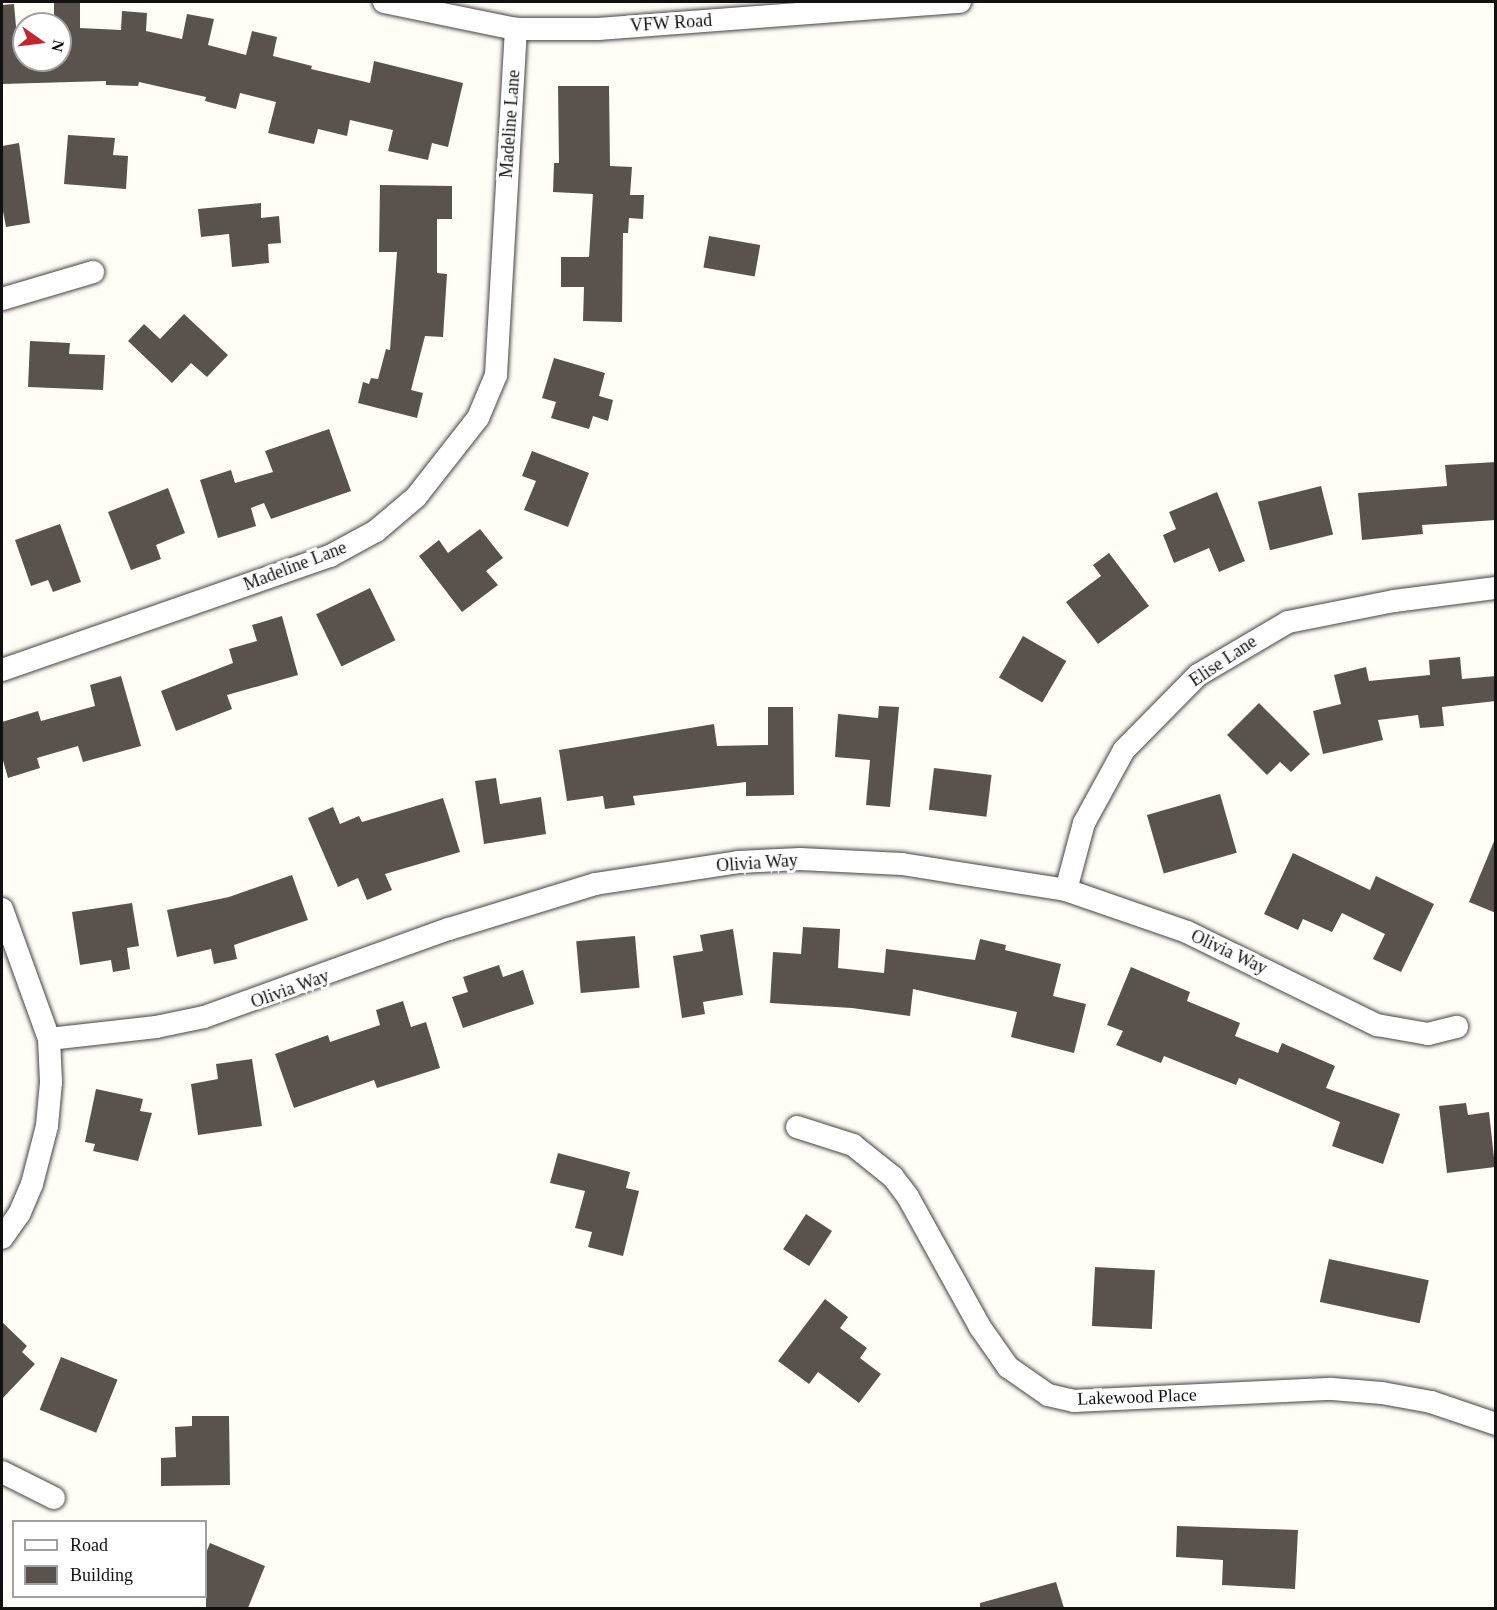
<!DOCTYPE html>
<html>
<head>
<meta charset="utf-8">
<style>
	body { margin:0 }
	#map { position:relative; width:1497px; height:1610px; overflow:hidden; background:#fffdf5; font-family:"Times New Roman",serif }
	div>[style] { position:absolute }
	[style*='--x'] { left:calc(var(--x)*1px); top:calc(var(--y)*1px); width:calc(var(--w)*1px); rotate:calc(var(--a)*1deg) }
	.building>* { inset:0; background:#5a524d; transform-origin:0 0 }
	.roads { filter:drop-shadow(0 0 2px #444) drop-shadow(0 0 2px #444) }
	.street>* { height:22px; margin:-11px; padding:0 11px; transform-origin:11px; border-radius:11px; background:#fff }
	span { translate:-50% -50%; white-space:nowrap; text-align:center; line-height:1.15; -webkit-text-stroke:6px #fff; paint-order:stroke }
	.street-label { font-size:18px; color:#111 }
	.frame { position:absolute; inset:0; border:3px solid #111; pointer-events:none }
	.legend { position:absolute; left:12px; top:1520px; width:195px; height:78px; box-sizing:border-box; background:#fff; border:2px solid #a0a0a0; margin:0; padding:8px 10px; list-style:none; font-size:18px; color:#111 }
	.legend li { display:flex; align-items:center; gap:12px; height:30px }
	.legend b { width:30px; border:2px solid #a0a0a0 }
	.north { position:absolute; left:12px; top:12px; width:60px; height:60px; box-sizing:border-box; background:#fff; border:2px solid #a0a0a0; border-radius:50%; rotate:104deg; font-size:16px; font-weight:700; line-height:24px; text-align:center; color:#111 }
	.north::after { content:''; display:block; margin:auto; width:21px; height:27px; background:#c4262e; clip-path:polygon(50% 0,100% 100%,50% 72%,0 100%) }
</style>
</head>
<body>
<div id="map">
	<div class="building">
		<div style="clip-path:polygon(54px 2px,80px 3px,80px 28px,121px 30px,122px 11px,147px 13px,146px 31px,182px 39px,187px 14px,214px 19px,208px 45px,246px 55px,252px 31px,277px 37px,273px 56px,312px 66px,311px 69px,370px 83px,374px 61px,463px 83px,448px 147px,432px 143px,428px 160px,388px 151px,393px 130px,350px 120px,347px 136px,318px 129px,314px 144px,268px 133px,276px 102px,240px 93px,236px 109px,205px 101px,206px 97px,139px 82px,138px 86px,106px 85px,106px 81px,2px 84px,2px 5px,14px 4px,19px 60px,60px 60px,60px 24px,54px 24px)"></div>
		<div style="clip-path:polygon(558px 86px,609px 86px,610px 166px,632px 167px,630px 195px,644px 195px,643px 219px,629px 218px,628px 233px,623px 233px,622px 322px,583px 321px,584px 287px,561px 287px,561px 257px,589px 257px,593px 194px,553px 192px,554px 163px,559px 163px)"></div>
		<div style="clip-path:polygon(68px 135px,115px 138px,113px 155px,128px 156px,126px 189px,64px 184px)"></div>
		<div style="clip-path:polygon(19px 143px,30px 223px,6px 227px,2px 206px,2px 146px)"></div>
		<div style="clip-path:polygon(380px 185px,452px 186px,452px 219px,437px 219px,437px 273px,447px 274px,443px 337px,425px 336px,411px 390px,423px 393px,417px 418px,358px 403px,363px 382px,369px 384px,371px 378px,378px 379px,386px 349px,390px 350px,397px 252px,379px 252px)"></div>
		<div style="clip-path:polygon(261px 203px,261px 218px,279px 216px,281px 243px,268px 244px,269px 263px,232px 267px,229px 234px,201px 237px,198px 209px)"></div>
		<div style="left:709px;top:236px;width:52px;height:32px;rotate:10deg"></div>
		<div style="clip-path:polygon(184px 314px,228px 355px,207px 377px,191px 363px,172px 383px,128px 341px,144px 324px,160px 339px)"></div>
		<div style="clip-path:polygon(30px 341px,70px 343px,69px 354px,105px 355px,103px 390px,28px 387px)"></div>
		<div style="clip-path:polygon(554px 358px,605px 373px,599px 396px,613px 400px,608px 421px,593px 416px,589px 429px,551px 418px,556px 402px,542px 398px)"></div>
		<div style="clip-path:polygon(329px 429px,351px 491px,271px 519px,264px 503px,251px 508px,256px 526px,218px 538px,200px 480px,231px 470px,235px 483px,273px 472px,265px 451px)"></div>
		<div style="clip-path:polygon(532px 451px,589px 473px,568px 527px,524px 510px,536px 481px,522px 476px)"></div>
		<div style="clip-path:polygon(1496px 462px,1496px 520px,1422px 525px,1423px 534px,1362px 540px,1358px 493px,1447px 486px,1445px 465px)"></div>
		<div style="left:1321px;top:486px;width:50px;height:65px;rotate:76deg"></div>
		<div style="clip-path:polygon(168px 488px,185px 533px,156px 545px,161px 559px,131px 570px,108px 512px)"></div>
		<div style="clip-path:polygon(1217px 492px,1245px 561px,1219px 572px,1209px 548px,1174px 563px,1163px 535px,1176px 529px,1169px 512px)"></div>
		<div style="clip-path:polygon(60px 524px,81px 582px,53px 592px,48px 580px,31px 586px,15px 540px)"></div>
		<div style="clip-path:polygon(480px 529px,503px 558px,486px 571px,498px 585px,462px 612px,419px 556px,439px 540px,448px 553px)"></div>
		<div style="clip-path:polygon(1109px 553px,1149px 606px,1098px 644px,1066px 602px,1101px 576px,1093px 565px)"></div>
		<div style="left:370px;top:588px;width:58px;height:60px;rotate:64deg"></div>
		<div style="clip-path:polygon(282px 616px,298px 675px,227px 695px,232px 709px,176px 731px,161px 691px,233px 663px,229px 649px,257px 641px,252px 625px)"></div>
		<div style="left:1023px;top:636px;width:50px;height:48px;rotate:30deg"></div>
		<div style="clip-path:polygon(1460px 657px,1462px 679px,1496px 676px,1496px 701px,1442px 707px,1444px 726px,1420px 728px,1418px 715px,1378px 720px,1383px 740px,1323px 754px,1313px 711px,1341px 704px,1334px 675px,1366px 667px,1369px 681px,1430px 675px,1429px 660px)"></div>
		<div style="clip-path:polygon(121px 676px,141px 746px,83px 762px,78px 746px,37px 758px,40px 768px,8px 778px,2px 757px,2px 722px,38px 711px,41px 721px,95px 706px,90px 685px)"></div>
		<div style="clip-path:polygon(1259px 703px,1310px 754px,1291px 772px,1280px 762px,1267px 775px,1227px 735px)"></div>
		<div style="clip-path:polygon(879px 706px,899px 707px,890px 807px,866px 805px,870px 760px,835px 757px,838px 714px,878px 718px)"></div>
		<div style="clip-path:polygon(768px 707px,793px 707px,794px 795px,746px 796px,746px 782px,633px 796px,635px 805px,605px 809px,603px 796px,567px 801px,559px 750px,714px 724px,717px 746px,768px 745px)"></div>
		<div style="left:934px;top:768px;width:58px;height:42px;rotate:7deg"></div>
		<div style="clip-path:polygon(496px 778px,500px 804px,541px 797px,546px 834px,484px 844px,475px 781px)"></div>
		<div style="left:1220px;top:794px;width:61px;height:76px;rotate:74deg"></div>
		<div style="clip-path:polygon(443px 798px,460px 852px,385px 874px,392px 890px,367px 900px,358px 878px,338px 887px,308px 818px,333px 807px,340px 824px,359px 816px,362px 822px)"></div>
		<div style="clip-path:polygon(1495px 839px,1496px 839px,1496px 913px,1469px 902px)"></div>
		<div style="clip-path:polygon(1293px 853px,1370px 890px,1376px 876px,1434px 904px,1401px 972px,1373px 959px,1385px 934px,1342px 913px,1332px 932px,1303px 919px,1298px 930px,1264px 914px)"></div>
		<div style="clip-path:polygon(292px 875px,308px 920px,234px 945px,237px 959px,214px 964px,211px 949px,177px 957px,167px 910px,229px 897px)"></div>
		<div style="clip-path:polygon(132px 903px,139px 946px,127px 948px,130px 969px,113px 972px,111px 960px,80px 965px,72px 912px)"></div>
		<div style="clip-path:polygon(803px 927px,840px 929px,838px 968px,884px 973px,886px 949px,975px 960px,980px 939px,1006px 945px,1005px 950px,1061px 964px,1053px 996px,1086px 1004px,1074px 1053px,1011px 1037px,1017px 1012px,913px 989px,910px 1016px,852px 1008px,770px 1003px,773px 952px,801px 954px)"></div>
		<div style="clip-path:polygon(733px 929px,743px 995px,703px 1002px,705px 1014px,682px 1018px,673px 956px,703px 951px,700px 935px)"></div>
		<div style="left:635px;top:936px;width:52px;height:59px;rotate:85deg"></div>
		<div style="clip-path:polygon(499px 965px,503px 977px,523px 970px,534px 1004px,463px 1028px,452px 997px,468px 992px,463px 977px)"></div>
		<div style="clip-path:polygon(1131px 967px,1190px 992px,1187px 1001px,1240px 1023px,1235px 1036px,1278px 1053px,1282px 1043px,1335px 1066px,1326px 1088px,1400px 1114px,1383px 1164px,1332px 1146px,1340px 1122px,1239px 1078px,1236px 1085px,1164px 1056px,1161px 1063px,1116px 1045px,1123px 1031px,1107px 1025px)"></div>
		<div style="clip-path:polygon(403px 1001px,411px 1027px,426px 1022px,440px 1068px,377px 1088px,374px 1080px,294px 1108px,275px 1054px,328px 1035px,330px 1042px,380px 1025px,376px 1010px)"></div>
		<div style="clip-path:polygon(252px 1059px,262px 1126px,198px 1135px,191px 1084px,218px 1079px,216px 1064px)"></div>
		<div style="clip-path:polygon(96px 1089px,143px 1099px,140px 1111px,152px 1113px,138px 1161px,93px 1151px,95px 1144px,85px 1142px)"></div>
		<div style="clip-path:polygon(1466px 1103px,1468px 1115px,1489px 1112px,1495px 1167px,1447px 1173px,1439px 1106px)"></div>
		<div style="clip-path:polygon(558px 1153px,630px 1172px,626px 1188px,639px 1191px,623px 1256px,588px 1247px,592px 1232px,575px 1228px,585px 1191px,550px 1183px)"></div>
		<div style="left:806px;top:1214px;width:31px;height:42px;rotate:33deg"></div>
		<div style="left:1329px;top:1259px;width:102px;height:44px;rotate:12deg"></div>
		<div style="left:1095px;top:1267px;width:60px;height:59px;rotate:3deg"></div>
		<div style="clip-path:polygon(825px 1299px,848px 1317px,840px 1328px,867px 1348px,860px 1358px,881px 1374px,859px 1403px,818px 1372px,809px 1384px,778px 1361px)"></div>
		<div style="clip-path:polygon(2px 1322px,27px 1346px,22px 1352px,35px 1364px,2px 1399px)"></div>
		<div style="left:61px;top:1357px;width:61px;height:57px;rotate:22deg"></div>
		<div style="clip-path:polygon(192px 1416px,229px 1416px,230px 1485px,161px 1486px,161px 1458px,176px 1457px,175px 1427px,192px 1426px)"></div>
		<div style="clip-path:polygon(1177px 1526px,1298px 1530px,1295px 1589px,1222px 1585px,1223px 1560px,1176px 1557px)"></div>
		<div style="clip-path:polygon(210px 1543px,265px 1566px,248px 1608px,206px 1608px,206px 1553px)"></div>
		<div style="clip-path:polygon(1056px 1582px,1064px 1608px,980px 1608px,980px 1603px)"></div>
	</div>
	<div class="roads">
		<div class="street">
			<div style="--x:384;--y:2;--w:135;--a:11.6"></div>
			<div style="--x:516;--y:29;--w:82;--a:0"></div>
			<div style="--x:598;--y:29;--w:363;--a:-4.3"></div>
			<div style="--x:2;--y:299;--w:95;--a:-16.5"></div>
			<div style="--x:2;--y:670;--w:347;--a:-19.2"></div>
			<div style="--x:330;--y:556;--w:52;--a:-28.5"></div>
			<div style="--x:376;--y:531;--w:52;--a:-40.4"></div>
			<div style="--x:416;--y:497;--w:100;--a:-51.9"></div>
			<div style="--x:478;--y:418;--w:47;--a:-67.3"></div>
			<div style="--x:496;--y:375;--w:347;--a:-86.7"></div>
			<div style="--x:1066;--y:890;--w:69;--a:-75"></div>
			<div style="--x:1084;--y:823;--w:83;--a:-61.3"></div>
			<div style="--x:1124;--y:750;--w:105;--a:-45.4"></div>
			<div style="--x:1198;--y:675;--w:104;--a:-30.5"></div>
			<div style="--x:1288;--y:622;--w:108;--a:-11.2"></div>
			<div style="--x:1394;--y:601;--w:103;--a:-7.3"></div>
			<div style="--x:2;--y:909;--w:138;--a:70.1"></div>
			<div style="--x:49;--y:1039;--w:43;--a:87.3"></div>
			<div style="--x:51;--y:1082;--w:44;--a:95.2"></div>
			<div style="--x:47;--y:1126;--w:60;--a:104.5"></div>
			<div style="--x:32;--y:1184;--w:33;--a:113"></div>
			<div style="--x:19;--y:1214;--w:29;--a:125"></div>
			<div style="--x:49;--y:1039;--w:108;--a:-6.4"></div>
			<div style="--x:156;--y:1027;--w:49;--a:-11.8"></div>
			<div style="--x:204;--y:1017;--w:260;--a:-19.8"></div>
			<div style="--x:449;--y:929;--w:153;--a:-17.1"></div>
			<div style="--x:595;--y:884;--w:145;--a:-8.7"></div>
			<div style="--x:738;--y:862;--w:62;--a:-2.8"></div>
			<div style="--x:800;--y:859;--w:102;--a:2.8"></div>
			<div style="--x:902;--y:864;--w:166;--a:9"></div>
			<div style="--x:1066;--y:890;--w:128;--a:19.1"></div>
			<div style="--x:1187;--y:932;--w:212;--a:26.1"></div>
			<div style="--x:1377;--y:1025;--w:52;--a:10"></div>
			<div style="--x:1428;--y:1034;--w:30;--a:-14"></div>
			<div style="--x:797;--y:1127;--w:59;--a:17.8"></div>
			<div style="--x:853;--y:1145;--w:51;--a:38.7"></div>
			<div style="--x:893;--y:1177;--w:25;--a:53"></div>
			<div style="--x:908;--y:1197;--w:149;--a:61"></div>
			<div style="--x:980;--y:1327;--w:49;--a:55"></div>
			<div style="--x:1008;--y:1367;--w:49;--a:35"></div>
			<div style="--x:1048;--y:1395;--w:27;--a:13"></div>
			<div style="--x:1074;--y:1401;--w:258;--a:-2.7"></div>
			<div style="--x:1332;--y:1389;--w:50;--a:4.6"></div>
			<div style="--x:1382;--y:1393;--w:50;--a:10.4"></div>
			<div style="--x:1431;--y:1402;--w:69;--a:18.7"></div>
			<div style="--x:2;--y:1472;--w:58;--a:26.6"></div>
		</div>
	</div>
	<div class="street-label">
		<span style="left:671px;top:23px;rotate:-4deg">VFW Road</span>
		<span style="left:510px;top:124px;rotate:-86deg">Madeline Lane</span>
		<span style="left:295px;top:566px;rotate:-21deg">Madeline Lane</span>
		<span style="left:1223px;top:661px;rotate:-34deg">Elise Lane</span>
		<span style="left:757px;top:863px;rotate:-4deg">Olivia Way</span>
		<span style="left:1229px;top:952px;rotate:25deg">Olivia Way</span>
		<span style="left:290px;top:989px;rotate:-20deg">Olivia Way</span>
		<span style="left:1137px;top:1397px;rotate:-2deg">Lakewood Place</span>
	</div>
	<div class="frame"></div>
	<ul class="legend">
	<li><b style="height:8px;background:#fff"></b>Road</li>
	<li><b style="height:16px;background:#5a524d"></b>Building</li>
	</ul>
	<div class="north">N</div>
</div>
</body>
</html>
